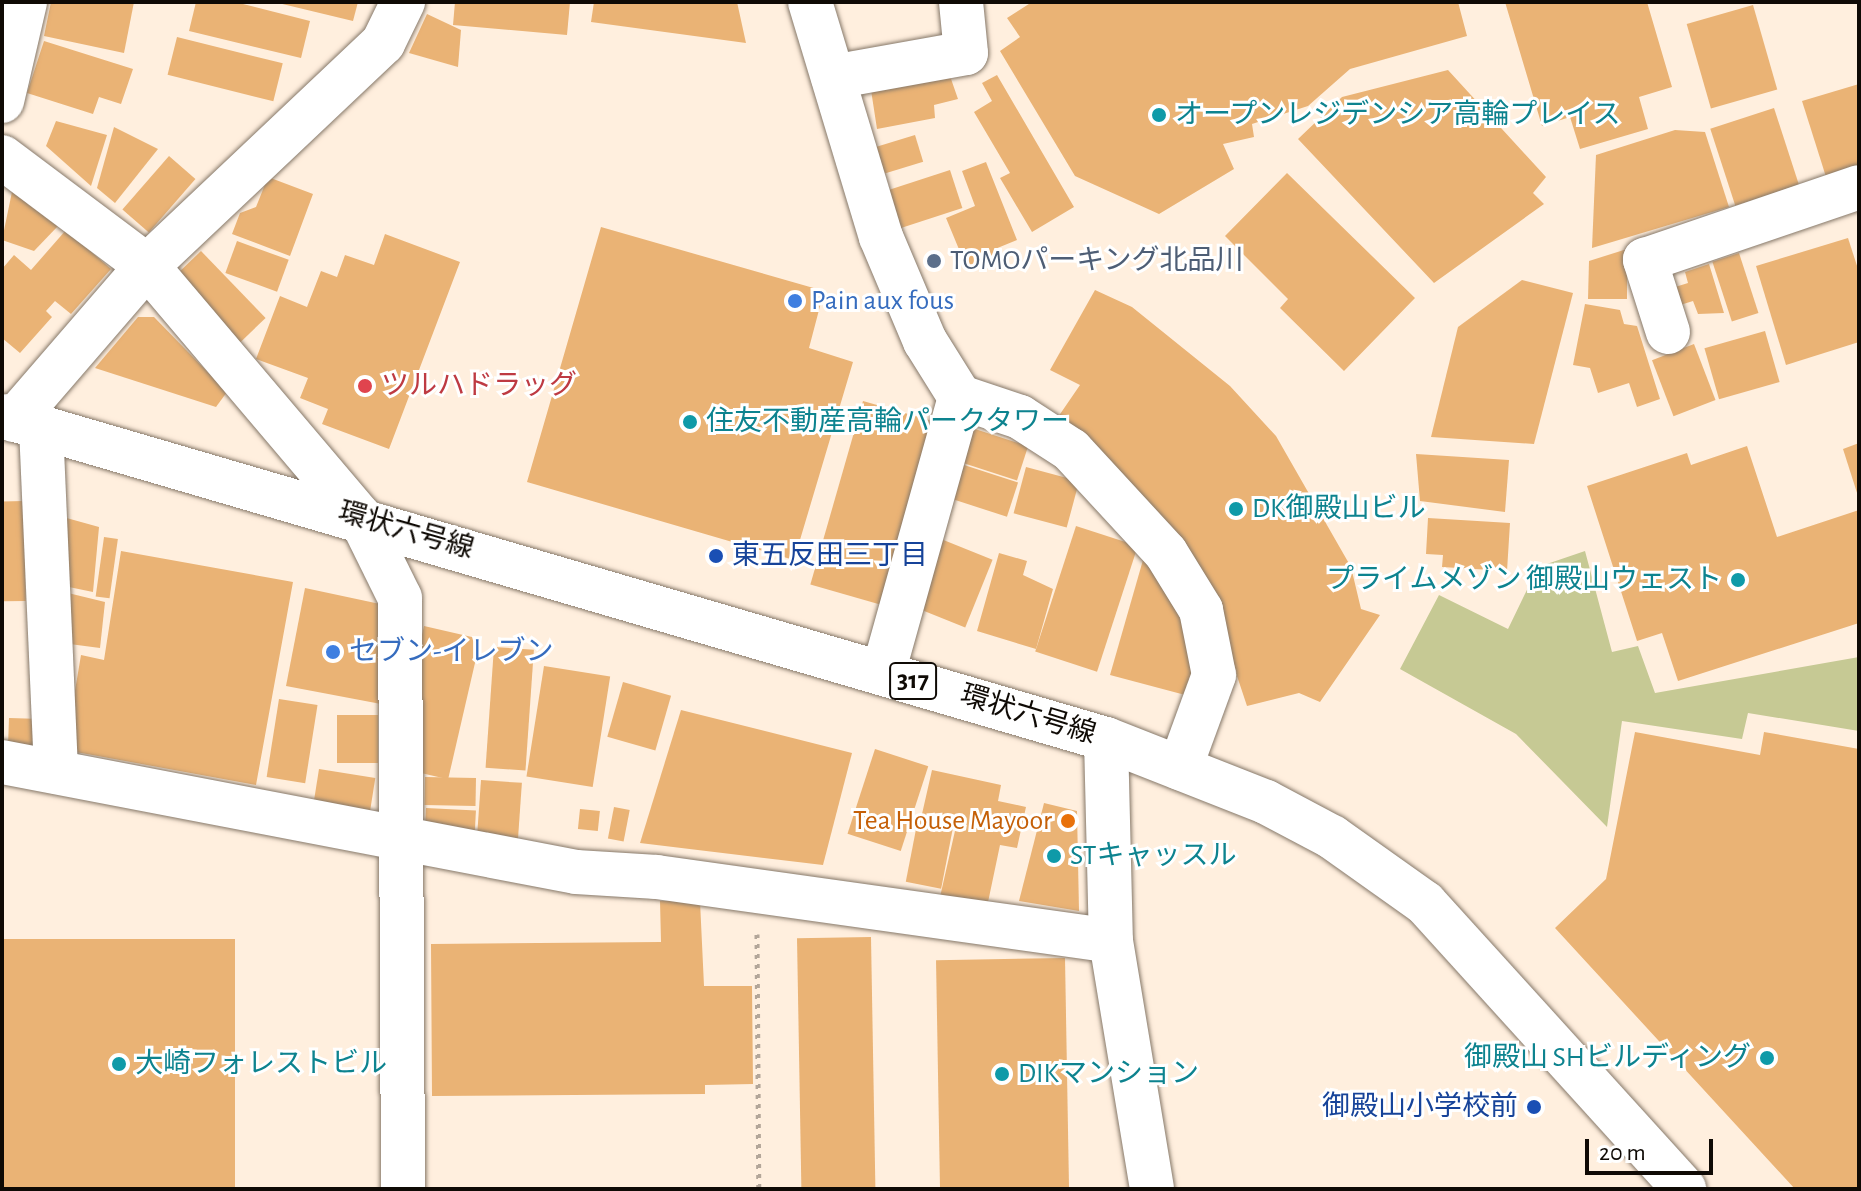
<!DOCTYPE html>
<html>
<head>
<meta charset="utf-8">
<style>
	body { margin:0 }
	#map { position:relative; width:1861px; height:1191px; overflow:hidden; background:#ffefde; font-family:"Alegreya Sans","Noto Sans JP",sans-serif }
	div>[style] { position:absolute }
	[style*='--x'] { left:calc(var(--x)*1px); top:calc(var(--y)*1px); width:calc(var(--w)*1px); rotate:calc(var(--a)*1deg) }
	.green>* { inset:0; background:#c6c994 }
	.building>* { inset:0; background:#eab375; transform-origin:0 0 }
	.path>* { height:5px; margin-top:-2.5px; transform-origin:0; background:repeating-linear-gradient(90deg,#b3a699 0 4px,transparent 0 10px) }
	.roads { filter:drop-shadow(0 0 2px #867869) drop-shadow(0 0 2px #867869) }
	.minor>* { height:44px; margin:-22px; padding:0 22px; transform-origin:22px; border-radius:22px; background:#fff }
	.major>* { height:44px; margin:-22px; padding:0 22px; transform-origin:22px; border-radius:22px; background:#fff }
	.dots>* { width:22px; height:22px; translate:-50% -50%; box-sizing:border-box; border:4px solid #fff; border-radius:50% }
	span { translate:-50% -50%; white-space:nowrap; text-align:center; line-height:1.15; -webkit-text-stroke:6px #fff; paint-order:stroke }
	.shield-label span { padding:2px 6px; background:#fff; border:2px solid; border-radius:6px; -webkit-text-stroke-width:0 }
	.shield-label { font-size:26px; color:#0f0a05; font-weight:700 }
	.culture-label { font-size:28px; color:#0d838f }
	.left { translate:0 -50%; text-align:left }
	.right { translate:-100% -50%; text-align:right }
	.service-label { font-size:28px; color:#4e5e75 }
	.shop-label { font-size:28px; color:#366cbe }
	.health-label { font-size:28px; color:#be3a42 }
	.street-label { font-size:28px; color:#0f0a05 }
	.transit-label { font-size:28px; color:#164399 }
	.food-label { font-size:28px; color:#c56008 }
	.frame { position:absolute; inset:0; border:4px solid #0f0a05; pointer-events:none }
	.scale { position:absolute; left:1585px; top:1139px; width:128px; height:36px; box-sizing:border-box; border:4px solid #0f0a05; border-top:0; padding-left:10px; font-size:24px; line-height:28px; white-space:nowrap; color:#0f0a05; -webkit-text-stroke:6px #fff; paint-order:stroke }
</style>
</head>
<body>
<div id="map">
	<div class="green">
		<div style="clip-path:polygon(1585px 551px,1612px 652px,1638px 646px,1655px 693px,1859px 657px,1859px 731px,1748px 713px,1742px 739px,1622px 721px,1607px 827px,1516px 734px,1400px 669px,1439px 595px,1508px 629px,1538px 567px)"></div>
	</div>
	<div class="building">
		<div style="clip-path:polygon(51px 2px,134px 2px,124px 53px,44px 36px)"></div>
		<div style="clip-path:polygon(196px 2px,235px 2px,310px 21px,301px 58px,189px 31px)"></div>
		<div style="clip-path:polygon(274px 2px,358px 2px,353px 21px)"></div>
		<div style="clip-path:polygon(455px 2px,570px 2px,567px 35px,453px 25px)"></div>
		<div style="clip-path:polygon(594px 2px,737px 2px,746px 43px,591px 22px)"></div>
		<div style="clip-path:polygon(1032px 2px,1458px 2px,1467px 36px,1350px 69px,1308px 106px,1252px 124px,1254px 137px,1223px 144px,1234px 169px,1159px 214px,1075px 176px,1000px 51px,1020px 37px,1007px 18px)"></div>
		<div style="clip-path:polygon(1505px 2px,1647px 2px,1672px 87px,1639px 97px,1648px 129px,1580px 149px,1570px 117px,1542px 126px)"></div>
		<div style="left:1753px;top:5px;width:88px;height:69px;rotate:74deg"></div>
		<div style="clip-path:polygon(427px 14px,461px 30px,458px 67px,409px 53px)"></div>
		<div style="left:177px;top:37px;width:109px;height:39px;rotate:14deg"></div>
		<div style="clip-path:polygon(44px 41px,133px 69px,121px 104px,99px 97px,93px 114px,27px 93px)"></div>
		<div style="clip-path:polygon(1448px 70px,1546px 177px,1533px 193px,1544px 204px,1434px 283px,1298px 139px,1342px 97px)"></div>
		<div style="clip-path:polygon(997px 75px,1074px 207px,1032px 232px,1000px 178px,1010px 173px,974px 112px,992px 101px,982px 83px)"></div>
		<div style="clip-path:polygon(950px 76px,958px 99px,934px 105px,935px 118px,877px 129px,871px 90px)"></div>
		<div style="clip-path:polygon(1859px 84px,1859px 170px,1827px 180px,1802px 101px)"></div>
		<div style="left:1774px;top:108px;width:81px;height:67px;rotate:72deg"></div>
		<div style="clip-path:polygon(56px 121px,107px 135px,91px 186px,46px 146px)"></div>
		<div style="clip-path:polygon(114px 127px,158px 149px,115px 203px,97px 188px)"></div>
		<div style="clip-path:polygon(1675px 130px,1705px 132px,1729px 207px,1592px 248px,1596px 155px)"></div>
		<div style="left:915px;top:135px;width:28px;height:41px;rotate:73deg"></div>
		<div style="left:169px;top:156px;width:35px;height:71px;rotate:41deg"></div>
		<div style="clip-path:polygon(986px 162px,1017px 240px,995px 249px,999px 258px,968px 271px,946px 218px,975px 206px,962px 171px)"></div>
		<div style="left:950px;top:170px;width:40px;height:71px;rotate:72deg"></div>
		<div style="clip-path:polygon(1287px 173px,1415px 298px,1344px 371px,1280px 308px,1288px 299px,1225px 236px)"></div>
		<div style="clip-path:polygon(268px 177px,313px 194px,290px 256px,232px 234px,240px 213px,256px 207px)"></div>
		<div style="clip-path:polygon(13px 187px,58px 226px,34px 251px,2px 240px)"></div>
		<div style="clip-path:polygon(601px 227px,824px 291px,809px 348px,853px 362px,794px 560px,527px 482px)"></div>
		<div style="clip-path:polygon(66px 230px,111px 269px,71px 314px,55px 301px,46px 311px,52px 317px,20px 353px,2px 338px,2px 269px,14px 255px,31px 270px)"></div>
		<div style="clip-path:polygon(385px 234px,460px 262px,389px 449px,322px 424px,328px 409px,300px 398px,308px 378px,256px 359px,280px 296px,307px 307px,321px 271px,337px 277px,345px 255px,374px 265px)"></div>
		<div style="clip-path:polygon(1848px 238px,1859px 272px,1859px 342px,1786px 365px,1756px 266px)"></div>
		<div style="left:237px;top:241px;width:55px;height:34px;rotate:20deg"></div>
		<div style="clip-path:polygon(1627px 249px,1627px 299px,1588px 299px,1589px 261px)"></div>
		<div style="left:201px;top:251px;width:93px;height:43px;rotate:46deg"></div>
		<div style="left:1739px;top:253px;width:63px;height:28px;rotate:72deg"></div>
		<div style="clip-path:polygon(1709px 264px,1724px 313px,1698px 314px,1693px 301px,1677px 306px,1672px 288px,1688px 283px,1685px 272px)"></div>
		<div style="clip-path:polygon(1522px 280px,1573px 293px,1534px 444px,1431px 437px,1458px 327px)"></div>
		<div style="clip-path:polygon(1095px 290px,1132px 307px,1230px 386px,1276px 436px,1351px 567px,1361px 609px,1380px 615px,1320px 702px,1299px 693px,1247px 706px,1210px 595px,1056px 420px,1080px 385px,1050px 370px)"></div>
		<div style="clip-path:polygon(1585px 304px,1620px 310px,1624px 324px,1637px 326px,1660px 399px,1637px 407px,1629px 383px,1598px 393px,1590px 368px,1573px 365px)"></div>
		<div style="clip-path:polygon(138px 317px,154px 317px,227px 392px,216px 407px,95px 368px)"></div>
		<div style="left:1765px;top:331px;width:53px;height:63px;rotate:74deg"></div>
		<div style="left:1694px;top:344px;width:60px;height:45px;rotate:69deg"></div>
		<div style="left:863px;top:401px;width:87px;height:191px;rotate:16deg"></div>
		<div style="left:972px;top:428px;width:59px;height:36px;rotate:18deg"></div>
		<div style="clip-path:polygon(1859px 443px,1859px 496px,1858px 496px,1843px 449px)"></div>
		<div style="clip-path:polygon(1747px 446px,1777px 537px,1859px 510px,1859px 623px,1678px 681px,1662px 633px,1637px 641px,1587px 486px,1687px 453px,1691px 465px)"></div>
		<div style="clip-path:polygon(1416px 454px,1509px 460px,1505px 512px,1420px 501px)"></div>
		<div style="left:961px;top:464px;width:60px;height:36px;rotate:18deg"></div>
		<div style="left:1026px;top:467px;width:55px;height:48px;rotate:15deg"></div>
		<div style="left:24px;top:501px;width:100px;height:22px;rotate:89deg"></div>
		<div style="clip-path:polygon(63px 517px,99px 527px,93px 592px,64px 586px)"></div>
		<div style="clip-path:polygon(1428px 518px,1510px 523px,1507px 571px,1442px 567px,1443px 555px,1426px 554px)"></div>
		<div style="left:1076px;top:526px;width:65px;height:132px;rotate:18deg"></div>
		<div style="left:104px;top:537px;width:14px;height:60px;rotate:8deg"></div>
		<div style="left:936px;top:537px;width:61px;height:73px;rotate:22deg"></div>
		<div style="clip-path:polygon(121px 551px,293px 582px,256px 785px,65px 750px,81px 655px,104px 660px)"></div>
		<div style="clip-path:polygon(999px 553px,1027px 561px,1023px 575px,1053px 589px,1036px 649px,977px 631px)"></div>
		<div style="clip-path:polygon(1145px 553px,1196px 624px,1189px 696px,1110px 675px)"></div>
		<div style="clip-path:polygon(305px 588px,380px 604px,381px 704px,286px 686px)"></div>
		<div style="clip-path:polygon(64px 592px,105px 602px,100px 648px,62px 643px)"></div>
		<div style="left:424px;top:626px;width:58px;height:144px;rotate:13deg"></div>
		<div style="left:494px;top:647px;width:40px;height:121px;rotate:4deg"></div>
		<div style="left:544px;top:666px;width:67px;height:112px;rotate:9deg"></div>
		<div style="left:623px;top:682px;width:50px;height:57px;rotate:16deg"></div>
		<div style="left:279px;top:699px;width:39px;height:79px;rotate:9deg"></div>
		<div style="clip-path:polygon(681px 710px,852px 753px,823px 865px,640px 843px)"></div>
		<div style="left:378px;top:715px;width:48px;height:41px;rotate:90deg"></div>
		<div style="left:9px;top:718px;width:25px;height:30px;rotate:2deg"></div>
		<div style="clip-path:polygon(1635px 732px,1760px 755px,1764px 732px,1859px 749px,1859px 1189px,1795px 1189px,1555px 928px,1606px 879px)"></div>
		<div style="left:875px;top:749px;width:56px;height:89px;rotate:18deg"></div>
		<div style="left:319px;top:769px;width:57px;height:40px;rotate:9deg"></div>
		<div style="clip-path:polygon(932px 770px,1001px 785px,998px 801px,1026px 807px,1017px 848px,1000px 845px,987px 907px,940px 897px,957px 822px,922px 814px)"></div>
		<div style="left:425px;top:777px;width:51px;height:28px;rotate:1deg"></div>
		<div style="left:481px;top:780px;width:41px;height:59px;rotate:4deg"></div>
		<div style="clip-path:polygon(1044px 803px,1077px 811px,1079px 911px,1019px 901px)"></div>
		<div style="left:614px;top:807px;width:16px;height:32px;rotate:11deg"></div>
		<div style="left:426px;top:808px;width:50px;height:28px;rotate:3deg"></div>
		<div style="left:580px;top:809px;width:20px;height:20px;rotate:6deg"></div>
		<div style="left:918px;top:819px;width:36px;height:64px;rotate:11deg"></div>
		<div style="clip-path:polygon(660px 901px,700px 901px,704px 986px,752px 986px,753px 1084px,705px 1085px,705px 1094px,432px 1096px,431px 944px,661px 942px)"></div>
		<div style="left:871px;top:937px;width:252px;height:74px;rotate:89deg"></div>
		<div style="left:235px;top:939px;width:250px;height:233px;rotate:90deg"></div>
		<div style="left:1065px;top:958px;width:231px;height:129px;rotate:89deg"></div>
	</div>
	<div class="path">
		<div style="--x:757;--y:934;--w:255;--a:89.6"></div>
	</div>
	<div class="roads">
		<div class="minor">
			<div style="--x:810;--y:2;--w:245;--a:73.2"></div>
			<div style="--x:881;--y:237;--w:113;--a:67.1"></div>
			<div style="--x:925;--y:341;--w:66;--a:58"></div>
			<div style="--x:960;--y:397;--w:63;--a:18.4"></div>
			<div style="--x:1020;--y:417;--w:61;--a:32.9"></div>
			<div style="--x:1071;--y:450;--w:140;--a:47.3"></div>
			<div style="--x:1166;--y:553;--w:67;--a:58.4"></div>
			<div style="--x:1201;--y:610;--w:66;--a:78.7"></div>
			<div style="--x:1214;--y:675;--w:99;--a:110.1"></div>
			<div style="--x:833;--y:77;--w:135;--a:-10.2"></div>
			<div style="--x:966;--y:53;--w:51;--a:-95.6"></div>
			<div style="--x:2;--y:101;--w:102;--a:-76.9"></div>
			<div style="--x:2;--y:157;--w:181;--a:36.9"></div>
			<div style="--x:147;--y:266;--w:329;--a:49.7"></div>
			<div style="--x:360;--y:517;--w:90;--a:63.7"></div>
			<div style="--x:400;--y:598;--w:591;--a:89.71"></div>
			<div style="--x:1668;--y:332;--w:76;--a:-107.7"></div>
			<div style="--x:1645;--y:260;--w:226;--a:-18.8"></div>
			<div style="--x:14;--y:420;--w:203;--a:-49.2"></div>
			<div style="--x:147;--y:266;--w:325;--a:-43.4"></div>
			<div style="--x:383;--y:43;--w:46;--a:-64"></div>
			<div style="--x:41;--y:427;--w:345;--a:87.5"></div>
			<div style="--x:883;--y:673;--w:287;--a:-74.4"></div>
			<div style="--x:1106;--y:739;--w:202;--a:88.6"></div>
			<div style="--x:1111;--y:941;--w:251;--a:80.6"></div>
			<div style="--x:2;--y:762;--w:584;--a:10.85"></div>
			<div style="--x:576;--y:872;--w:81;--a:3.5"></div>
			<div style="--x:657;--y:877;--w:458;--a:8"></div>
		</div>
		<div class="major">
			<div style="--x:2;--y:416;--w:1150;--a:16.31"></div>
			<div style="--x:1106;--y:739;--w:172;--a:21.5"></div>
			<div style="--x:1266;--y:802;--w:75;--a:27.9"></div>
			<div style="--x:1332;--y:837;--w:114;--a:35.4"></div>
			<div style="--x:1425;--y:903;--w:386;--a:47.8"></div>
		</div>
	</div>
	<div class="dots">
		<div style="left:1159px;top:115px;background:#0f9aa8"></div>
		<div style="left:934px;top:261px;background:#5c6f8a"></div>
		<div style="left:795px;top:301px;background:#3f7fe0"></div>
		<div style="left:365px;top:386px;background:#e0444e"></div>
		<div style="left:690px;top:422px;background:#0f9aa8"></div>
		<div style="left:1236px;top:509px;background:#0f9aa8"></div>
		<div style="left:716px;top:556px;background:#1a4fb4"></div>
		<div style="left:1738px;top:580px;background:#0f9aa8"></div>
		<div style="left:333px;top:652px;background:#3f7fe0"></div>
		<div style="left:1068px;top:821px;background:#e8710a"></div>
		<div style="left:1054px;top:856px;background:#0f9aa8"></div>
		<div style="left:1767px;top:1058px;background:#0f9aa8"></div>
		<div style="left:119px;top:1064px;background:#0f9aa8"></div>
		<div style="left:1002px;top:1074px;background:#0f9aa8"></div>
		<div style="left:1534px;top:1107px;background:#1a4fb4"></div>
	</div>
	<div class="shield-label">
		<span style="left:913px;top:681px">317</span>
	</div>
	<div class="culture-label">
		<span class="left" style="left:1175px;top:115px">オープンレジデンシア高輪プレイス</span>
		<span class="left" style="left:706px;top:422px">住友不動産高輪パークタワー</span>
		<span class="left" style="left:1252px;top:509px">DK御殿山ビル</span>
		<span class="right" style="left:1722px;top:580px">プライムメゾン 御殿山ウェスト</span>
		<span class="left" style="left:1070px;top:856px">STキャッスル</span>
		<span class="right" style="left:1751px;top:1058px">御殿山 SHビルディング</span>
		<span class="left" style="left:135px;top:1064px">大崎フォレストビル</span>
		<span class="left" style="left:1018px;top:1074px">DIKマンション</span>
	</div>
	<div class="service-label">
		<span class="left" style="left:950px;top:261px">TOMOパーキング北品川</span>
	</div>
	<div class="shop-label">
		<span class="left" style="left:811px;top:301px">Pain aux fous</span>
		<span class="left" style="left:349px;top:652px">セブン-イレブン</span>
	</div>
	<div class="health-label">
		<span class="left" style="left:381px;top:386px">ツルハドラッグ</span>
	</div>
	<div class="street-label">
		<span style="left:406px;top:531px;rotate:16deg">環状六号線</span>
		<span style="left:1028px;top:715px;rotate:17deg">環状六号線</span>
	</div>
	<div class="transit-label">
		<span class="left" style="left:732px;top:556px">東五反田三丁目</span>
		<span class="right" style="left:1518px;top:1107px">御殿山小学校前</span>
	</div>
	<div class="food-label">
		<span class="right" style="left:1052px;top:821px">Tea House Mayoor</span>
	</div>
	<div class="frame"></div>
	<div class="scale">20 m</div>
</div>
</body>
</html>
